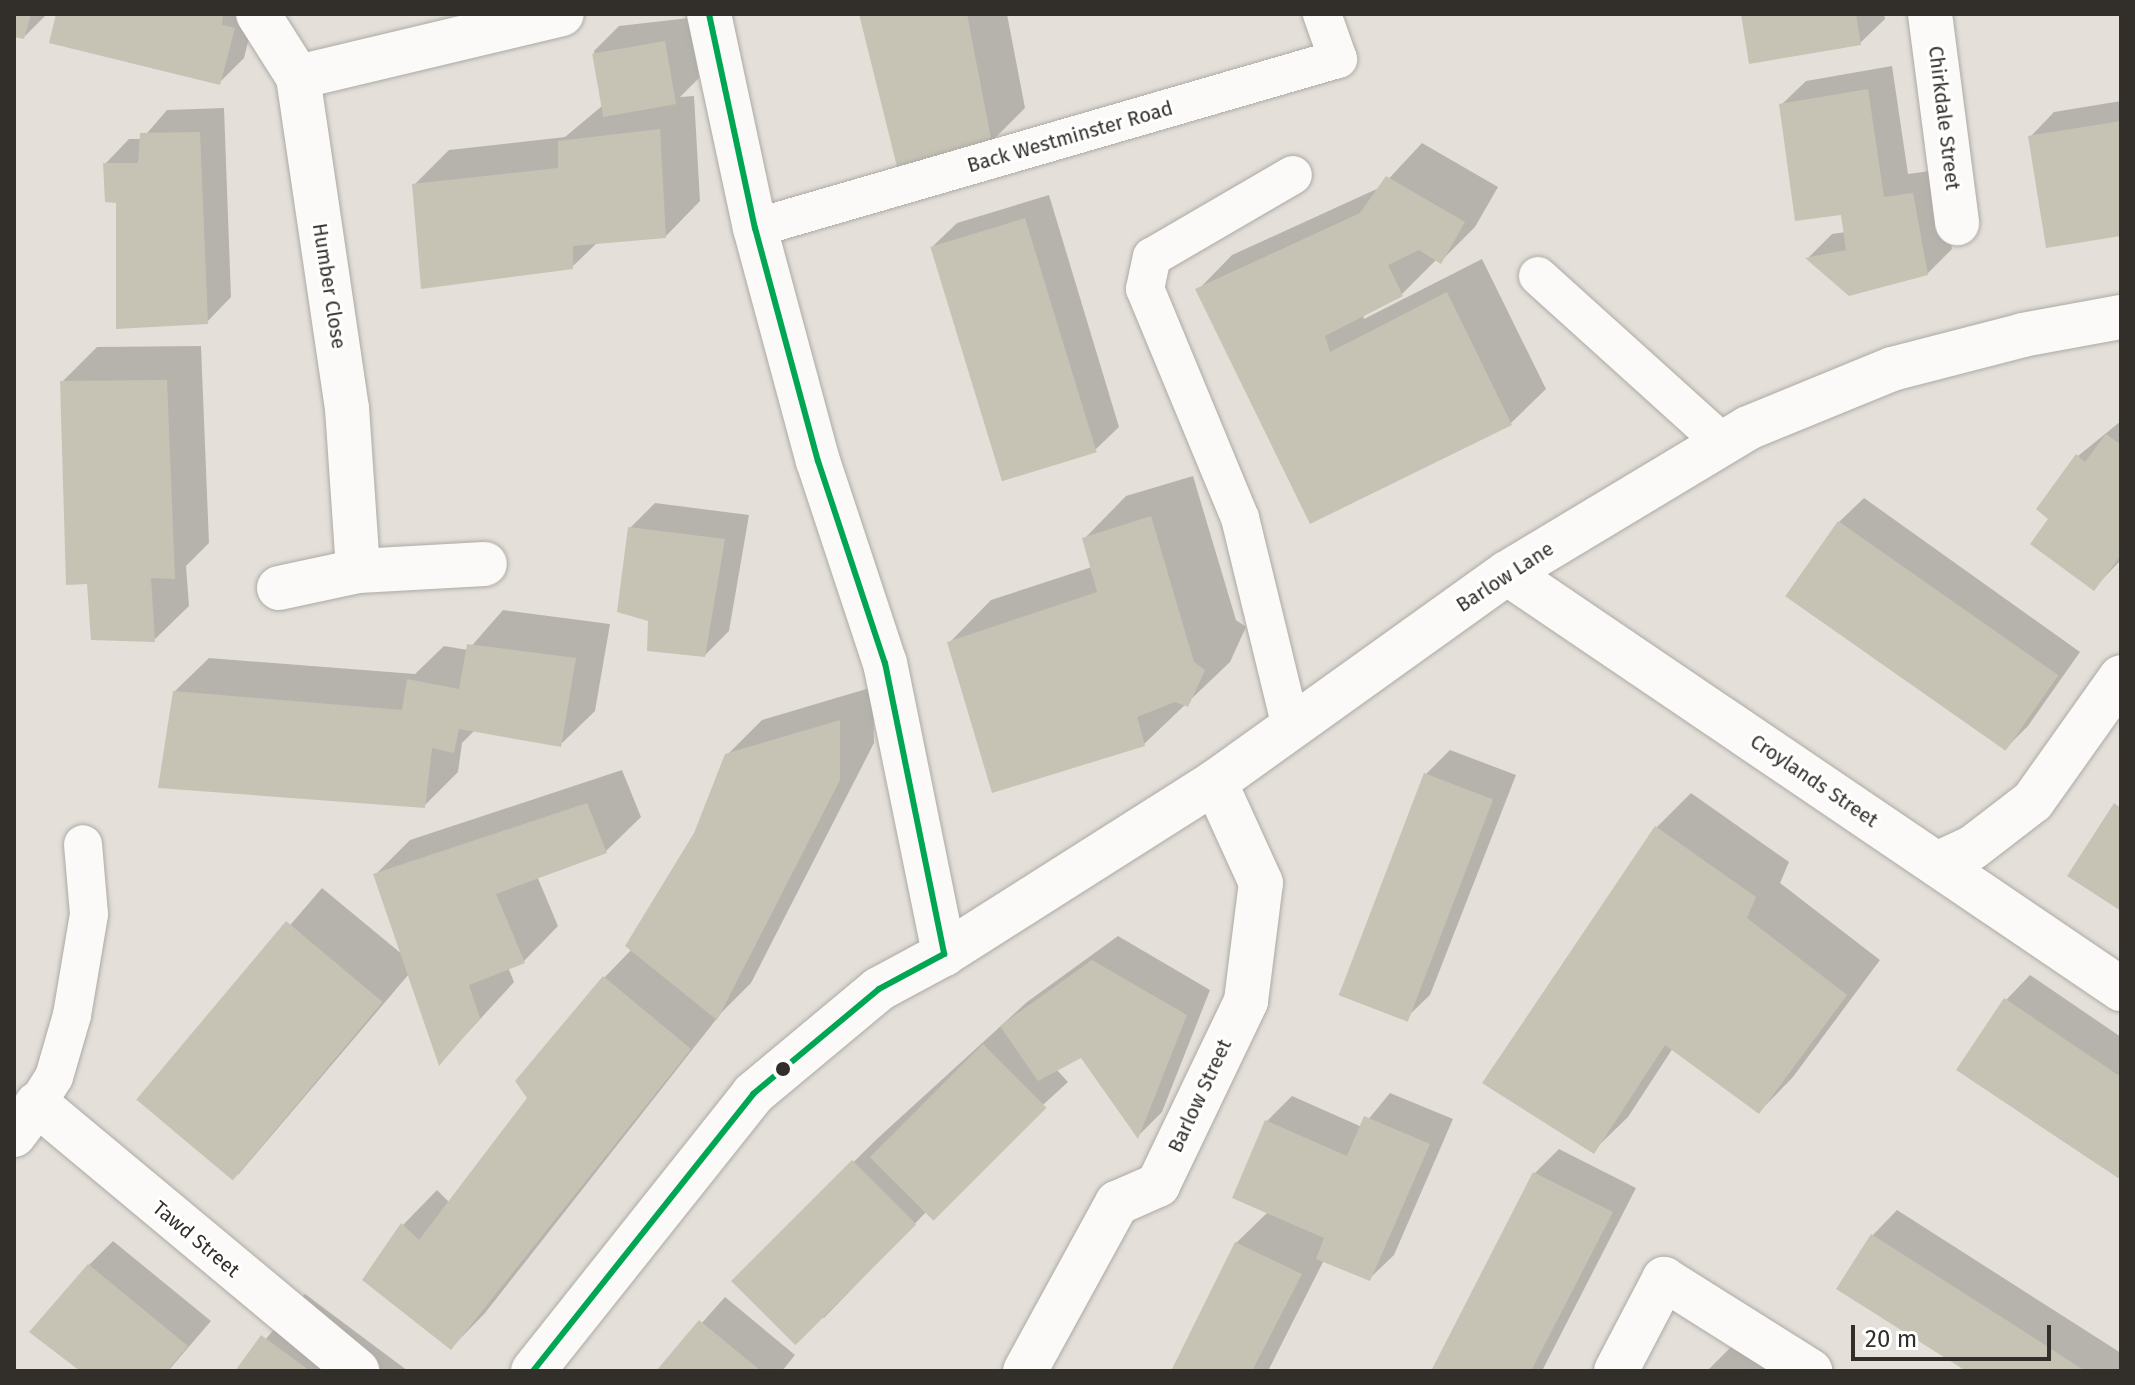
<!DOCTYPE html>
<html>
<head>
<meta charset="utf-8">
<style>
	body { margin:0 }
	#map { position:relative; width:2135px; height:1385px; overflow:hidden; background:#e4e0d9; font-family:"Fira Sans",sans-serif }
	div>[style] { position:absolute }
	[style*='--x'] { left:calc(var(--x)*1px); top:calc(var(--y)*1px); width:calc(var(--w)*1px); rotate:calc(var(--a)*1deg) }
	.shadow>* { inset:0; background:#0003 }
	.building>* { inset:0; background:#c6c3b5; transform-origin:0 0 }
	.roads { filter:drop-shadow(0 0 2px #adaaa5) drop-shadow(0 0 2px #adaaa5) }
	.service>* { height:38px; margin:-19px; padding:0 19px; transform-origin:19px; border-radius:19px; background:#fbfaf9 }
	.pedestrian>* { height:44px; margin:-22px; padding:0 22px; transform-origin:22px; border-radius:22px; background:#fbfaf9 }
	.minor>* { height:44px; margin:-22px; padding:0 22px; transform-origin:22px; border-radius:22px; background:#fbfaf9 }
	.tertiary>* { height:44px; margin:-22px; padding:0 22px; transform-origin:22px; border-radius:22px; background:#fbfaf9 }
	.bus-1>* { height:6px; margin:-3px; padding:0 3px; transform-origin:3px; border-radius:3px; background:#00a651 }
	.dots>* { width:22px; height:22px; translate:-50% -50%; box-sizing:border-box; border:4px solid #fff; border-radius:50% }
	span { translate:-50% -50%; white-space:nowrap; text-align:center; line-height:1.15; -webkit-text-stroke:6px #fff; paint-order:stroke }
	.street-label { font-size:20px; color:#322f2a }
	.frame { position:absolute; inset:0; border:16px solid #322f2a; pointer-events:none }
	.scale { position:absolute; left:1851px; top:1325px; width:200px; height:36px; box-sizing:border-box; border:4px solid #322f2a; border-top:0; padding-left:10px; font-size:24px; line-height:28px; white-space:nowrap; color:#322f2a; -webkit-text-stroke:6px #fff; paint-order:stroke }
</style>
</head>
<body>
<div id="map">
	<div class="shadow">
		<div style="clip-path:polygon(14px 14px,47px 14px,24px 37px,14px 34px)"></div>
		<div style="clip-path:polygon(58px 14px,255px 14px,244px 58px,219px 83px)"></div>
		<div style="clip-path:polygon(861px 14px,1007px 14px,1025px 108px,991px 142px)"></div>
		<div style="clip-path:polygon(1743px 14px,1884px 14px,1885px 19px,1860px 43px)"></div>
		<div style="clip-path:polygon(689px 18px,699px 78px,680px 97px,694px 96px,700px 201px,666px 236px,598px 242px,572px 267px,414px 185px,449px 150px,565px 137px,602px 106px,594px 51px,619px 26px)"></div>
		<div style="clip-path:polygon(1892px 66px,1908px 174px,1937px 170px,1952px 249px,1927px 274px,1808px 258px,1832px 234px,1846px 232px,1843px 212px,1781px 105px,1806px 81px)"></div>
		<div style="clip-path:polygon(2121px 101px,2121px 234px,2030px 137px,2054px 112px)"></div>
		<div style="clip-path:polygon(224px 108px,231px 297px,207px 322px,118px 201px,105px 164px,129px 139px,142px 139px,167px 110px)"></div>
		<div style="clip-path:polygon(1422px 143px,1498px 187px,1475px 227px,1441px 261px,1437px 259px,1402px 294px,1363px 314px,1364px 319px,1482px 259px,1546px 389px,1511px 423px,1311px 522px,1198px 290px,1232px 255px,1381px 187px)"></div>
		<div style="clip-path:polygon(1049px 195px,1119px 427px,1094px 451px,932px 247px,957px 223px)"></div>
		<div style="clip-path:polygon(201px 346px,209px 543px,186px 566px,189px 606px,154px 640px,89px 582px,62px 382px,97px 347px)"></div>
		<div style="clip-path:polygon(2121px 421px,2121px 560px,2094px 588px,2078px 456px)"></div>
		<div style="clip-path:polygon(1193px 476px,1236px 620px,1246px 627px,1230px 662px,1144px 744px,949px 643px,991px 600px,1092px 567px,1084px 539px,1126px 496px)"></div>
		<div style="clip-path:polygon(1864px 498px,2080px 652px,2028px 726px,2004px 750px,1839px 522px)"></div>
		<div style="clip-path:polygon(655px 503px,749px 515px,729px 631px,705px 655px,650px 620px,630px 528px)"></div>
		<div style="clip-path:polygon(503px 610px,610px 624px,595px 711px,560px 745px,475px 730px,462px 743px,458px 772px,424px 806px,174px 692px,209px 658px,415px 674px,444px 646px,468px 650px)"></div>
		<div style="clip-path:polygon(873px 687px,874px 743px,751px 983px,722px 1012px,485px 1313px,451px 1348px,403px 1225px,437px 1190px,450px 1203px,530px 1098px,604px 978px,632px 949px,696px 834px,727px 755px,762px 720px)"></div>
		<div style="clip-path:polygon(1450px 750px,1516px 775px,1430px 995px,1405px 1019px,1426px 774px)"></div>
		<div style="clip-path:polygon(622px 770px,641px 817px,606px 851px,537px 876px,558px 926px,524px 961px,508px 967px,514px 982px,440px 1063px,409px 974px,238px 1175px,140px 1100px,322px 888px,403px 955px,375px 875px,410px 840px)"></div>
		<div style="clip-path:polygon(1691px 793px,1789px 862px,1780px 883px,1880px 960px,1793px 1077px,1759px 1112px,1673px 1048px,1628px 1117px,1593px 1151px,1657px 827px)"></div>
		<div style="clip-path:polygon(1118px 936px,1210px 990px,1162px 1112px,1138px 1136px,1081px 1055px,1056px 1069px,1068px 1082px,929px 1209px,824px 1318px,734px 1280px,878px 1138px,1027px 1002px)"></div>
		<div style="clip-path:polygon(2030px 975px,2121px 1037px,2121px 1178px,2006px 1000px)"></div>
		<div style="clip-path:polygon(1390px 1093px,1453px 1119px,1394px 1255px,1369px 1279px,1324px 1260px,1268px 1371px,1174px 1371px,1236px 1243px,1268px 1212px,1234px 1197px,1267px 1121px,1292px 1096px,1362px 1127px)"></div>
		<div style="clip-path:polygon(1559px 1149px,1636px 1188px,1542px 1371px,1433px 1371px,1535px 1173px)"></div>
		<div style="clip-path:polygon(1897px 1210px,2121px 1353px,2121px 1371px,1969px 1371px,1839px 1288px,1873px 1235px)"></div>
		<div style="clip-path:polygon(113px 1241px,211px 1321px,168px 1371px,84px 1371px,89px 1265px)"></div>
		<div style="clip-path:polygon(305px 1294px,408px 1371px,238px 1371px)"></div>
		<div style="clip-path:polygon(725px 1297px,795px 1355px,782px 1371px,659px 1371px)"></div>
		<div style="clip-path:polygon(1731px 1347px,1776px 1371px,1707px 1371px)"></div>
	</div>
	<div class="building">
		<div style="clip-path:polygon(14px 14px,31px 14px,24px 39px,14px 37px)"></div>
		<div style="clip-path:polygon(56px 14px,223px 14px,222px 25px,235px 28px,220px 85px,49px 43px)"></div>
		<div style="clip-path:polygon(859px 14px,967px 14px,992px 144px,899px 175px)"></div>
		<div style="clip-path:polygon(1741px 14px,1856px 14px,1861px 45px,1749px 64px)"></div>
		<div style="left:665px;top:41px;width:64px;height:74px;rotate:80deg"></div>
		<div style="clip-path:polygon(1868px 89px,1884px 197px,1913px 193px,1928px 275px,1849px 296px,1805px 258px,1846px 250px,1841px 215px,1795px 221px,1779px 104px)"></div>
		<div style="clip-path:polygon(2121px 121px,2121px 236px,2046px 248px,2028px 136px)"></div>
		<div style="clip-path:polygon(660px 129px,666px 238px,573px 246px,573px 269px,421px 289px,412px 184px,558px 168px,558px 141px)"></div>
		<div style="clip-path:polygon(200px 132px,208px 324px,116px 329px,116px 203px,105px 202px,103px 163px,138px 163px,140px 133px)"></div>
		<div style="clip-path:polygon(1386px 176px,1465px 222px,1441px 264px,1419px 250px,1388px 265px,1403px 296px,1325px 336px,1330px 352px,1447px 292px,1512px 425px,1310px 524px,1195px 289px,1360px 213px)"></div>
		<div style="left:1025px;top:218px;width:245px;height:99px;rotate:73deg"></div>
		<div style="clip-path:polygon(167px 380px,175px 579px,151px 578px,155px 642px,91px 640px,87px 584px,66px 585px,60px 381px)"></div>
		<div style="clip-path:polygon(2106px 434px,2121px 445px,2121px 555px,2094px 591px,2030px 544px,2048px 519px,2036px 509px,2076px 454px,2085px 462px)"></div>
		<div style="clip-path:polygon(1151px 516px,1194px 662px,1205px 670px,1188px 707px,1175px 702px,1137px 717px,1145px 746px,992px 793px,947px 642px,1097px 592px,1082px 538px)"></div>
		<div style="left:1838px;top:521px;width:269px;height:92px;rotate:35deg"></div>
		<div style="clip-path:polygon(628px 527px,725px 539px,705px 657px,647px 651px,648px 621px,617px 612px)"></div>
		<div style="clip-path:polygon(467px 644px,576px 658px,561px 747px,459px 729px,454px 753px,432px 748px,425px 808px,158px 788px,173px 691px,402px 710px,407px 679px,459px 689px)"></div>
		<div style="clip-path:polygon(840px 720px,840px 780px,717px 1020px,625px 946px,694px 833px,725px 754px)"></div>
		<div style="left:1424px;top:773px;width:74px;height:238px;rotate:21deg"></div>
		<div style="clip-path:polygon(587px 803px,607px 853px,496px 894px,525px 963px,469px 985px,480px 1018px,439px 1066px,373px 874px)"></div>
		<div style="clip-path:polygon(2114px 803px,2121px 808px,2121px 911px,2067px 876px)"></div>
		<div style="clip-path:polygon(1655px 826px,1756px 897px,1747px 918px,1847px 995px,1759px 1114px,1665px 1045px,1594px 1154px,1482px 1083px)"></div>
		<div style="left:286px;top:921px;width:126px;height:233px;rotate:40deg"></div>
		<div style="clip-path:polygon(1092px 960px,1187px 1015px,1138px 1139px,1081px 1058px,1038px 1081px,1000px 1026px)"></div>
		<div style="clip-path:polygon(603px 976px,691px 1049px,451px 1350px,362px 1280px,401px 1223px,419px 1240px,527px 1098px,515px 1081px)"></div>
		<div style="clip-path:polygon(2004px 998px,2121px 1077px,2121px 1180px,1956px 1070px)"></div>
		<div style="left:983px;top:1044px;width:90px;height:160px;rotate:45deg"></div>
		<div style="clip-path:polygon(1364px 1116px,1430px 1144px,1370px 1281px,1316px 1259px,1324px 1238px,1232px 1198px,1265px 1120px,1347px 1156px)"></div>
		<div style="left:852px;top:1160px;width:91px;height:171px;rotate:45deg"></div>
		<div style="clip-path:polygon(1533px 1172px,1613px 1212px,1531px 1371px,1431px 1371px)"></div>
		<div style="clip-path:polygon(1871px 1234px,2011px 1323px,2085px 1371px,1966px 1371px,1836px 1289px)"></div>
		<div style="clip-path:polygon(1235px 1242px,1302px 1274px,1252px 1371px,1171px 1371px)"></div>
		<div style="clip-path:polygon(88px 1264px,188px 1346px,167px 1371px,80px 1371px,29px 1332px)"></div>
		<div style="clip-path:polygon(699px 1320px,761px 1371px,656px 1371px)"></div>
		<div style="clip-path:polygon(261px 1335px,310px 1371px,235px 1371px)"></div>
	</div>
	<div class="roads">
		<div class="service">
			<div style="--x:755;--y:228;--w:607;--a:-16.17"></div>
			<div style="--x:1338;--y:59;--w:48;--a:-109.6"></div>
			<div style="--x:1538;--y:276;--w:249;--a:42.1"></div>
			<div style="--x:1291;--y:727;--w:215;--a:-103.7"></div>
			<div style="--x:1240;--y:518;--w:248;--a:-112.5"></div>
			<div style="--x:1145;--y:289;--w:33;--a:-78"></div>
			<div style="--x:1152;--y:257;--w:163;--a:-30.2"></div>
			<div style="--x:37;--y:1104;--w:32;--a:-58"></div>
			<div style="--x:54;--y:1077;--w:65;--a:-73.8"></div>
			<div style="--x:72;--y:1015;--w:102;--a:-80.4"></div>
			<div style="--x:89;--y:914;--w:70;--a:-94.9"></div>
		</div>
		<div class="pedestrian">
			<div style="--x:1616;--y:1371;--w:104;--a:-62.4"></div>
			<div style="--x:1664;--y:1279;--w:173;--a:32.2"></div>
		</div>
		<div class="minor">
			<div style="--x:258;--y:14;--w:75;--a:57.6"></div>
			<div style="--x:298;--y:77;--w:335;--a:81.6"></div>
			<div style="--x:347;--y:408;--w:163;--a:86.1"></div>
			<div style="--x:1930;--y:14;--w:211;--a:82.6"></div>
			<div style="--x:298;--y:77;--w:271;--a:-13.4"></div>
			<div style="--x:1507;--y:573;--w:742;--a:34.12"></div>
			<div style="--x:279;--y:588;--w:81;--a:-12.1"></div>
			<div style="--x:358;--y:571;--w:127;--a:-3.2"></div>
			<div style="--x:1937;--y:864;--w:38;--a:-25"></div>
			<div style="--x:1972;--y:848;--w:77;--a:-37.6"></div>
			<div style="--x:2033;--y:801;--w:152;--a:-54.6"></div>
			<div style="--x:14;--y:1135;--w:39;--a:-53"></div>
			<div style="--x:37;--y:1104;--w:417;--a:39.8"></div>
			<div style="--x:1025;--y:1371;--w:192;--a:-61.3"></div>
			<div style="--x:1117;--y:1203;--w:45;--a:-23.7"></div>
			<div style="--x:1158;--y:1185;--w:204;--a:-64.4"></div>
			<div style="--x:1246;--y:1001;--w:119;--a:-82.8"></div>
			<div style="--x:1261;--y:883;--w:111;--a:-114.5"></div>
		</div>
		<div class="tertiary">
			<div style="--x:709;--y:14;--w:219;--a:77.9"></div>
			<div style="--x:755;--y:228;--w:241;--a:74.9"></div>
			<div style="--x:818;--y:461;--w:213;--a:71.7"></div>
			<div style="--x:885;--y:663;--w:297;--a:78.5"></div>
			<div style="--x:533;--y:1371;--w:354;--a:-51.5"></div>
			<div style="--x:753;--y:1094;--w:164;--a:-39.8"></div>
			<div style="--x:879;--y:989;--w:74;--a:-28.3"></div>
			<div style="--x:944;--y:954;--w:321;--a:-32.4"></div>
			<div style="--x:1215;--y:782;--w:359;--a:-35.6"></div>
			<div style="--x:1507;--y:573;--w:281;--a:-31"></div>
			<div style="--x:1748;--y:428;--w:156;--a:-22.3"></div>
			<div style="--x:1892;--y:369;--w:135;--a:-14.5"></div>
			<div style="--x:2023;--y:335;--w:100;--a:-10.4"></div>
		</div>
	</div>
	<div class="bus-1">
		<div style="--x:709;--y:14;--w:219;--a:77.9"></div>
		<div style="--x:755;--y:228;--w:241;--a:74.9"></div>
		<div style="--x:818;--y:461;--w:213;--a:71.7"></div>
		<div style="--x:885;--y:663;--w:297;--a:78.5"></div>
		<div style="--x:533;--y:1371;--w:354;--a:-51.5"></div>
		<div style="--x:753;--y:1094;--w:164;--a:-39.8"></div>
		<div style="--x:879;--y:989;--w:74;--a:-28.3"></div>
	</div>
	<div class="dots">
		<div style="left:783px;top:1069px;background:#322f2a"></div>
	</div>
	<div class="street-label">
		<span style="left:1944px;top:118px;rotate:83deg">Chirkdale Street</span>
		<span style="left:1070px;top:137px;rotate:-16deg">Back Westminster Road</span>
		<span style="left:329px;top:286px;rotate:81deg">Humber Close</span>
		<span style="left:1505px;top:577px;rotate:-33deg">Barlow Lane</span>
		<span style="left:1814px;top:781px;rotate:34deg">Croylands Street</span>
		<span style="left:1200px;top:1096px;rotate:-65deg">Barlow Street</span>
		<span style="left:196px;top:1239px;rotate:40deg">Tawd Street</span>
	</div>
	<div class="frame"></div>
	<div class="scale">20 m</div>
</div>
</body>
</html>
